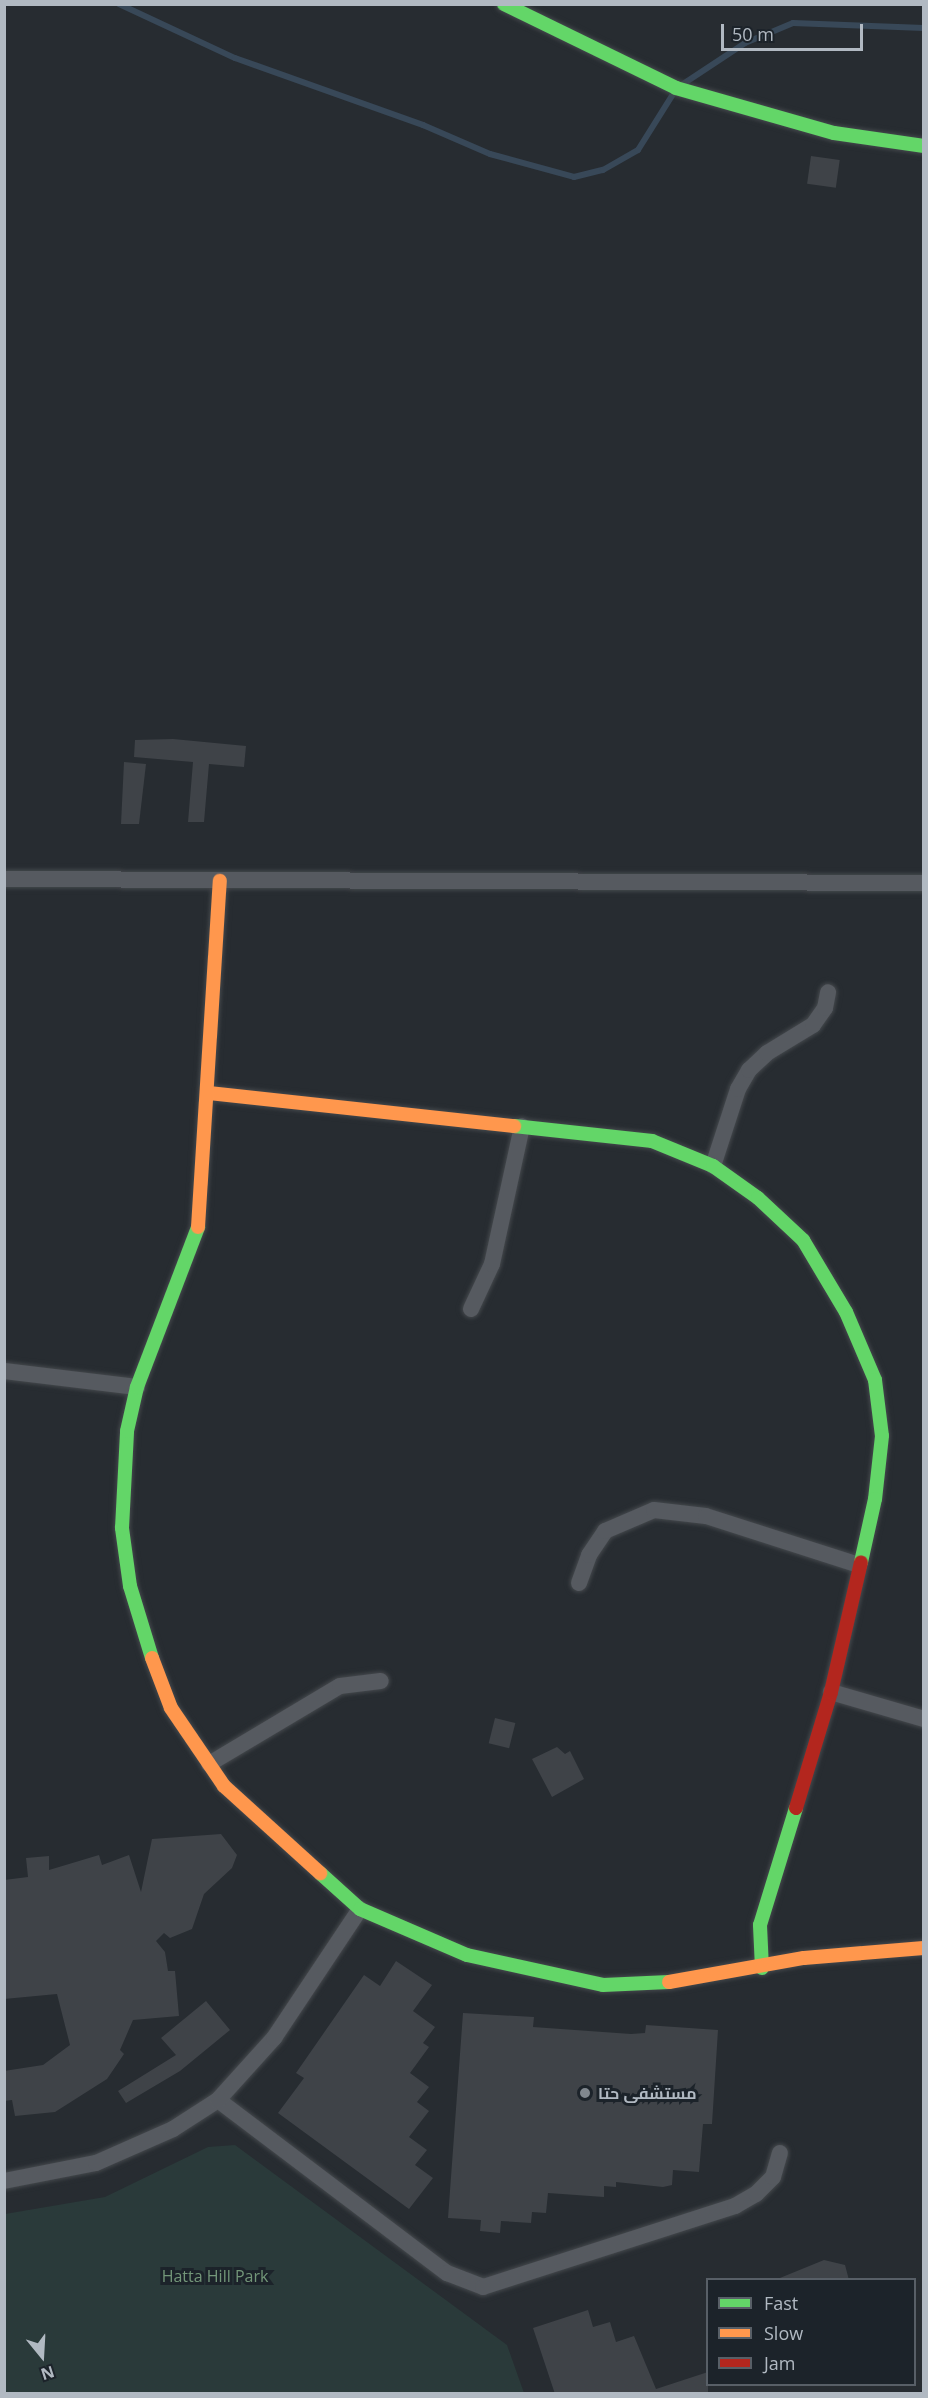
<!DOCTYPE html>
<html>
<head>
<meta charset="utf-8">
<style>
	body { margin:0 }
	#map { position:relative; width:928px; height:2398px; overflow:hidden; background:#272c31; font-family:"Open Sans",Cairo,sans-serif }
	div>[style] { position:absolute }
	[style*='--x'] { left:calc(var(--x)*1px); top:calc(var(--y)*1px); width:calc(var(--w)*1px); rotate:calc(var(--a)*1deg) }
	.green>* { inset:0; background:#2a3a3a }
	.stream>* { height:6px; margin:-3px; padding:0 3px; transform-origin:3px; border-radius:3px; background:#384858 }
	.building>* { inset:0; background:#3f4348; transform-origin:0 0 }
	.roads { filter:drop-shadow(0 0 2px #44484c) drop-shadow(0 0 2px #44484c) }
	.street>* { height:16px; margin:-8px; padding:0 8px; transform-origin:8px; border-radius:8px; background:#565a60 }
	.fast>* { height:14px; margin:-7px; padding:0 7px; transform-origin:7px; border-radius:7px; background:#63d668 }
	.slow>* { height:14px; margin:-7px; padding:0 7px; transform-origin:7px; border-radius:7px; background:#ff974d }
	.jam>* { height:14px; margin:-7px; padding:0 7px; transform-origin:7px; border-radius:7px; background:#b3261e }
	.dots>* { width:16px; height:16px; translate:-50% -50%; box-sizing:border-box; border:3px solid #1c232a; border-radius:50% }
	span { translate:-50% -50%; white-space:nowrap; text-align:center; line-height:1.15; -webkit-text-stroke:6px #1c232a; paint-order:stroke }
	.poi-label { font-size:16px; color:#b1b9c2; font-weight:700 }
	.left { translate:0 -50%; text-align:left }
	.park-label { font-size:16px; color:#739679 }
	.frame { position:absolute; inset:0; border:6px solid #b1b9c2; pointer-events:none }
	.legend { position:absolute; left:706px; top:2278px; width:210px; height:108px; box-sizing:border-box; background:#1c232a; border:2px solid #585f67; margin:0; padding:8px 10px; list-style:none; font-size:18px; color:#b1b9c2 }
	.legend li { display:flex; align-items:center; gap:12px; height:30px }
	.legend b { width:30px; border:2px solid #585f67 }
	.north { position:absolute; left:12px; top:2326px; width:60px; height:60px; -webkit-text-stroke:4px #1c232a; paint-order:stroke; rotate:162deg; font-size:16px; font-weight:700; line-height:24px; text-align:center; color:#b1b9c2 }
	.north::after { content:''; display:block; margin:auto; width:21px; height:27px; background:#b1b9c2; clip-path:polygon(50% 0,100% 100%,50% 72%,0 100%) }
	.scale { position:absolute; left:721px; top:24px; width:142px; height:27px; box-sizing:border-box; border:3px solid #b1b9c2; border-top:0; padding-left:8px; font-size:18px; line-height:21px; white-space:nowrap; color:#b1b9c2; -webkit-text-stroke:4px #1c232a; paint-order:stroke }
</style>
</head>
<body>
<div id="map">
	<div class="green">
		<div style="clip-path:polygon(235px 2145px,507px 2345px,524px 2393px,5px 2393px,5px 2214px,105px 2197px,208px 2147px)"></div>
	</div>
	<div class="stream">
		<div style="--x:119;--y:4;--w:128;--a:25"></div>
		<div style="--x:235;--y:58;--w:200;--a:19.6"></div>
		<div style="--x:423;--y:125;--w:73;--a:23.4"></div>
		<div style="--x:490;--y:154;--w:87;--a:15.3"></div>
		<div style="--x:574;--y:177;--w:30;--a:-14"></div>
		<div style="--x:603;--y:170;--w:40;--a:-29.7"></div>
		<div style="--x:638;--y:150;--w:70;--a:-57.9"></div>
		<div style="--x:683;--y:84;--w:74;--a:-33.5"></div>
		<div style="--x:745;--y:43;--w:52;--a:-22.6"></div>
		<div style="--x:793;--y:23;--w:131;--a:2.2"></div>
	</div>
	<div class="building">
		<div style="left:811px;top:156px;width:29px;height:28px;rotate:8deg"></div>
		<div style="clip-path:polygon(173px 739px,246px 746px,244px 767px,209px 764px,204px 822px,188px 822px,193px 762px,134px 757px,135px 740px)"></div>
		<div style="clip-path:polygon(124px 762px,146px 764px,139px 824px,121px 824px)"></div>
		<div style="left:495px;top:1718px;width:21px;height:26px;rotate:14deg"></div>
		<div style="clip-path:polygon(557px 1747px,565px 1754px,570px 1751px,584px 1779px,552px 1797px,532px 1759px)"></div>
		<div style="clip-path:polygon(221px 1834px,237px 1855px,232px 1868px,204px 1894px,192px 1929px,170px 1938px,164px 1933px,156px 1941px,165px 1952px,168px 1971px,175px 1971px,179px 2016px,133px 2020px,120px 2050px,124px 2054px,107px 2079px,55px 2112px,15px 2116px,12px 2100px,4px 2101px,4px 2071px,43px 2065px,70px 2045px,57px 1994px,4px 1999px,4px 1880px,28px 1877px,26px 1858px,49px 1856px,49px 1870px,99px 1855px,102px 1865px,129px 1855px,141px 1892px,152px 1839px)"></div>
		<div style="clip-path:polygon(396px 1961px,432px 1985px,413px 2011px,435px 2027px,423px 2043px,429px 2047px,410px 2073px,429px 2087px,417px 2102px,429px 2111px,409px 2137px,427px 2150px,415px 2165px,433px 2178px,409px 2209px,278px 2113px,304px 2078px,296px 2073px,364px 1975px,380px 1986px)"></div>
		<div style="clip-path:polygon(206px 2001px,230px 2030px,180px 2071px,126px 2103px,118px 2091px,176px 2055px,161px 2038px)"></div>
		<div style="clip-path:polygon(463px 2013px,534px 2017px,533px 2027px,631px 2034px,645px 2033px,646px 2025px,718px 2030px,712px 2124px,703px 2124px,699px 2172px,673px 2170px,672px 2185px,663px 2187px,616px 2182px,616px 2187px,604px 2186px,604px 2197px,548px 2193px,546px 2213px,532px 2212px,531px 2223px,501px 2221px,500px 2233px,480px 2231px,481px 2220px,448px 2218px)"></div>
		<div style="clip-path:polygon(824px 2260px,845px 2265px,849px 2280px,775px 2280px)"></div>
		<div style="clip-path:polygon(588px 2310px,593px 2327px,610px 2322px,616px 2342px,634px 2336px,656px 2389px,708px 2372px,708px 2394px,555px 2394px,533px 2328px)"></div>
	</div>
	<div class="roads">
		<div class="street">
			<div style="--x:4;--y:879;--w:920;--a:0.25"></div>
			<div style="--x:713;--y:1166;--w:81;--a:-72"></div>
			<div style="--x:738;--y:1089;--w:22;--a:-60"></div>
			<div style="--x:749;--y:1070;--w:25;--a:-43"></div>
			<div style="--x:767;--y:1053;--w:54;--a:-31.3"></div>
			<div style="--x:813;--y:1025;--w:21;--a:-55"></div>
			<div style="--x:825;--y:1008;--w:16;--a:-79"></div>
			<div style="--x:471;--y:1309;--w:50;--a:-65"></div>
			<div style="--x:492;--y:1264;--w:141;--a:-77.7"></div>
			<div style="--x:4;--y:1371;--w:134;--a:6.9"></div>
			<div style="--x:579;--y:1583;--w:30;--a:-70"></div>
			<div style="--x:589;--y:1555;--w:29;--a:-56"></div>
			<div style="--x:605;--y:1531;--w:53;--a:-23.2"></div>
			<div style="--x:654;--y:1510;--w:52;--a:6.6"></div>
			<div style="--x:706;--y:1516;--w:161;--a:17.8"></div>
			<div style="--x:831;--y:1692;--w:97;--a:16.2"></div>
			<div style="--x:209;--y:1764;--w:152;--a:-30.8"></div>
			<div style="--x:340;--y:1686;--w:41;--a:-7"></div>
			<div style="--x:218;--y:2100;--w:287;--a:37.1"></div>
			<div style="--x:447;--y:2273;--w:39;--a:21"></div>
			<div style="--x:483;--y:2287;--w:265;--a:-17.8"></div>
			<div style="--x:735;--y:2206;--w:24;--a:-30"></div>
			<div style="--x:756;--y:2194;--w:24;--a:-45"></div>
			<div style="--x:773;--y:2177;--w:25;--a:-74"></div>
			<div style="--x:4;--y:2181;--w:94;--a:-11.1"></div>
			<div style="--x:96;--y:2163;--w:84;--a:-23.8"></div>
			<div style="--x:173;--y:2129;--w:54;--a:-32.8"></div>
			<div style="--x:218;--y:2100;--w:84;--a:-47.9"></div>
			<div style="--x:274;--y:2038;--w:155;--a:-56.3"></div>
		</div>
		<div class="fast">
			<div style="--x:504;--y:4;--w:191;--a:26"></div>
			<div style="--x:676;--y:88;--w:164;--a:15.9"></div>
			<div style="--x:834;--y:133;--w:91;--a:8.2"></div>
			<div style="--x:514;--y:1126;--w:139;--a:6.2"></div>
			<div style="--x:652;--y:1141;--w:66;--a:22.3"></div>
			<div style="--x:713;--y:1166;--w:55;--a:35.4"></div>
			<div style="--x:758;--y:1198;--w:62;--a:43"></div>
			<div style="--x:803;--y:1240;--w:84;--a:59.2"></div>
			<div style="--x:846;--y:1312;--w:74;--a:66.9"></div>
			<div style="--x:875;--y:1380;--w:56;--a:82.9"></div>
			<div style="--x:882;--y:1436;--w:63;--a:96.3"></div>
			<div style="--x:875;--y:1499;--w:65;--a:102.5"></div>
			<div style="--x:152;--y:1658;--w:75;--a:-107"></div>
			<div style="--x:130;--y:1586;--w:59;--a:-97.9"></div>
			<div style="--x:122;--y:1528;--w:97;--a:-87"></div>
			<div style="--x:127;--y:1431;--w:45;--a:-77.2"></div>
			<div style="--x:137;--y:1387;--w:171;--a:-69.1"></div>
			<div style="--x:320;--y:1873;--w:54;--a:42"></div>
			<div style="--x:360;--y:1909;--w:116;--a:23.3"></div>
			<div style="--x:467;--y:1955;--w:139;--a:12.4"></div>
			<div style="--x:603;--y:1985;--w:66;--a:-2.6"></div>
			<div style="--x:762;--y:1968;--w:43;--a:-92.7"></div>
			<div style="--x:760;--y:1925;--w:122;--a:-72.9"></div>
		</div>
		<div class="slow">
			<div style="--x:209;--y:1093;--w:307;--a:6.2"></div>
			<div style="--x:198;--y:1227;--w:347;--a:-86.4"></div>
			<div style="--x:152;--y:1658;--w:53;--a:69.2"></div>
			<div style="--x:171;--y:1708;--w:94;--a:55.8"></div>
			<div style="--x:224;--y:1786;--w:130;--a:42.2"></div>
			<div style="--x:669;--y:1982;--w:137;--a:-10.1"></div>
			<div style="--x:804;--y:1958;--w:120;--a:-4.8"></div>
		</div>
		<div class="jam">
			<div style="--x:796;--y:1808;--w:121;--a:-73.2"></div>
			<div style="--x:831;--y:1692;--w:133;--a:-77"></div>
		</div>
	</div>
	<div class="dots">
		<div style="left:585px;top:2093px;background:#81888f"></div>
	</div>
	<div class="poi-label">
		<span class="left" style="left:598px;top:2093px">مستشفى حتا</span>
	</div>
	<div class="park-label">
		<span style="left:215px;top:2276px">Hatta Hill Park</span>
	</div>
	<div class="frame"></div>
	<ul class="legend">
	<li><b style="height:8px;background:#63d668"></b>Fast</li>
	<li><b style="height:8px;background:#ff974d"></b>Slow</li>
	<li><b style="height:8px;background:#b3261e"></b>Jam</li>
	</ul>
	<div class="north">N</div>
	<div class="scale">50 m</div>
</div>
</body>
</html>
